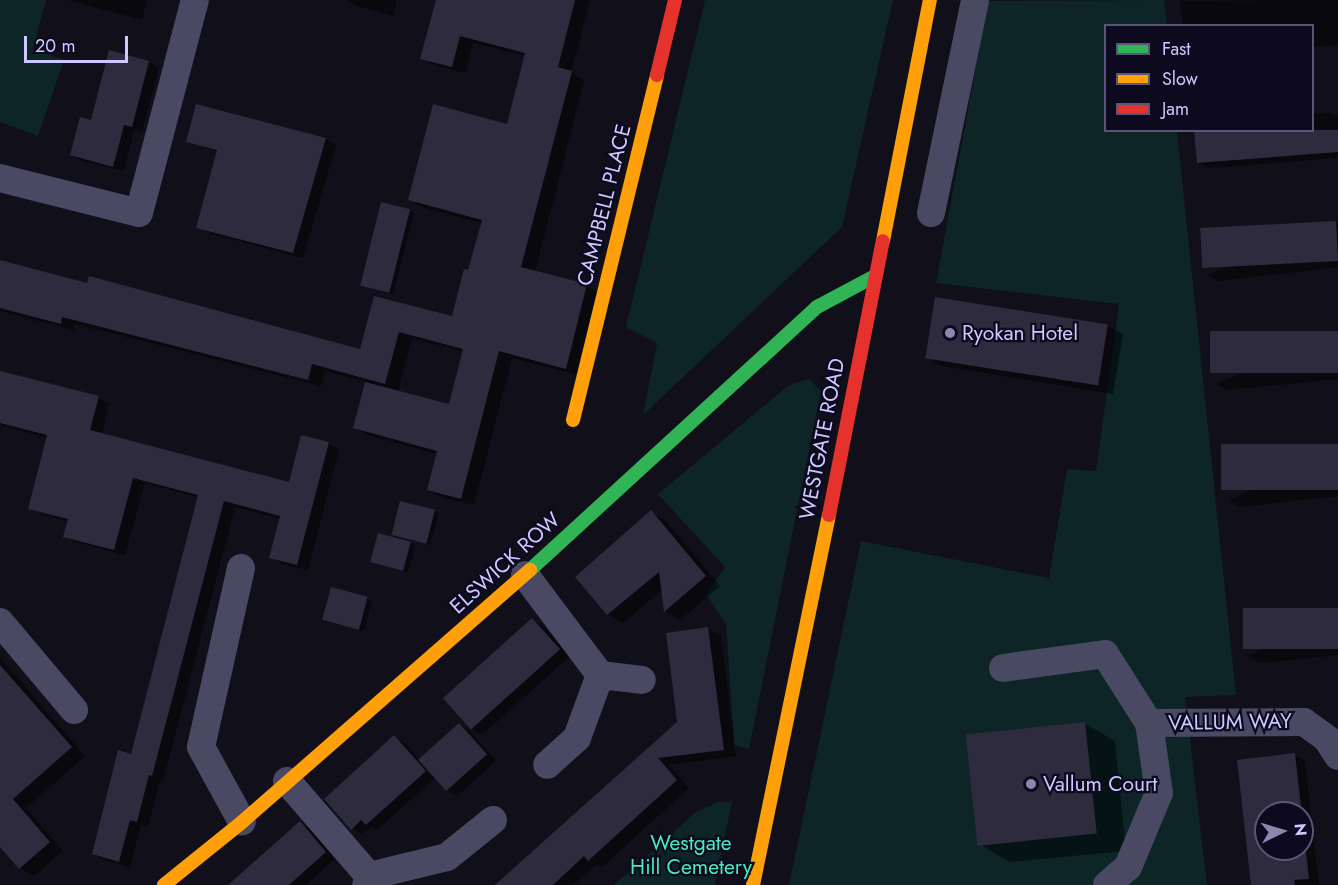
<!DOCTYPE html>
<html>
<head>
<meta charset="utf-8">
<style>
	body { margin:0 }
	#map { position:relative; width:1338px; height:885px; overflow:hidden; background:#100f1a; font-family:Jost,sans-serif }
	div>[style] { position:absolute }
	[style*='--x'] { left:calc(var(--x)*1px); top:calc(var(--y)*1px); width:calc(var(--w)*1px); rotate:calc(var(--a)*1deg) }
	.green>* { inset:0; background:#0d2526 }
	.shadow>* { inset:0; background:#0007 }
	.building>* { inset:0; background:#2e2b3e; transform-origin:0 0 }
	.street>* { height:28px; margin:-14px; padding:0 14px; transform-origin:14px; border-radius:14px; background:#494964 }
	.fast>* { height:14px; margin:-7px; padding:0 7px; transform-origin:7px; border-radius:7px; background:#30b455 }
	.slow>* { height:14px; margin:-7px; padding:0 7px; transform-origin:7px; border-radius:7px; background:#ff9f0a }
	.jam>* { height:14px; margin:-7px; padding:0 7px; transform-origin:7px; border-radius:7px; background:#e5322d }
	.dots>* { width:16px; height:16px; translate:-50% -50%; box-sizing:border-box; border:3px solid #0d0a1f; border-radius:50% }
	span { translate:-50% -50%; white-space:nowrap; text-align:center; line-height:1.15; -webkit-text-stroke:4.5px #0d0a1f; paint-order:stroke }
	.street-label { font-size:21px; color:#cdc8ff }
	.poi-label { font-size:21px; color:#cdc8ff }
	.left { translate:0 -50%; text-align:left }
	.park-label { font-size:21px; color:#49eabe }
	.legend { position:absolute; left:1104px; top:24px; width:210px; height:108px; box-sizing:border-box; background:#0d0a1f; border:2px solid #5a5679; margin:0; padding:8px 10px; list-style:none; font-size:18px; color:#cdc8ff }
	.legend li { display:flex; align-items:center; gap:12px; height:30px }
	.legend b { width:30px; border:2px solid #5a5679 }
	.north { position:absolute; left:1254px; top:801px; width:60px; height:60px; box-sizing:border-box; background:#0d0a1f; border:2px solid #5a5679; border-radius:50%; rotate:85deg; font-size:16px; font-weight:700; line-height:24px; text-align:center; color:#cdc8ff }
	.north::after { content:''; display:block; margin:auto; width:21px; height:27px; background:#8b87af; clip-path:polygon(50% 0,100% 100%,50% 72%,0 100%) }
	.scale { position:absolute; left:24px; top:36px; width:104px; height:27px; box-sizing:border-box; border:3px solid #cdc8ff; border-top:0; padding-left:8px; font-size:18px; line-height:21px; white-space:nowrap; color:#cdc8ff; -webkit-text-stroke:4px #0d0a1f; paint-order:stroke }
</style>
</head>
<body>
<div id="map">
	<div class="green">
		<div style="clip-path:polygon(0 0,46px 0,33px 49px,64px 60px,38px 136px,0 122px)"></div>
		<div style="clip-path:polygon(705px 0,893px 0,842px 227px,643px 415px,657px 343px,626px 327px)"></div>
		<div style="clip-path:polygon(1164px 0,1167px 25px,1106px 26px,1106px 130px,1177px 131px,1236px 695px,1185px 697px,1207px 885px,789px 885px,861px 541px,1049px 578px,1067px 469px,1096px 471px,1119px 304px,936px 283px,988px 1px)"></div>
		<div style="clip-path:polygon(809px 379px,821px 391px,749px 749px,734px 745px,726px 624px,706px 594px,725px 567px,658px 494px,789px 385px)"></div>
		<div style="clip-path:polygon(718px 802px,732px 802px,715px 885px,614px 885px,696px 812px)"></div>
	</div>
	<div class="shadow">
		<div style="clip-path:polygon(68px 0,147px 0,142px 20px)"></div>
		<div style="clip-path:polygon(347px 0,397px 0,393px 16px,357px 6px)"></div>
		<div style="clip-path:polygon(evenodd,437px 0,590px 0,571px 72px,584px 80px,535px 272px,586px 286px,599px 293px,579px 375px,512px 358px,474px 505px,441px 497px,428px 489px,438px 454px,368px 435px,355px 427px,367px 382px,325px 371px,321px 386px,75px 324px,74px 330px,0 311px,0 262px,361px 350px,375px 298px,453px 317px,469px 272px,482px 223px,422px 207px,409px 200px,508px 126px,526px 56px,473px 43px,465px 73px,435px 65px,422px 58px,437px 0,412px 338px,464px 352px,450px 405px,398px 392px,412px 338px)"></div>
		<div style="clip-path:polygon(1338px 0,1338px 45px,1312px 47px,1312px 26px,1183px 26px,1180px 1px)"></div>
		<div style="clip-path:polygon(148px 62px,159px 68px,142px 132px,134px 130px,124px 171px,82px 161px,72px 155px,92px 122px)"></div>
		<div style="clip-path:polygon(1332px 113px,1338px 117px,1338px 158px,1209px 168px,1198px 162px,1312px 130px,1312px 114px)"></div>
		<div style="clip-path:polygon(326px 139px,336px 145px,303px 258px,209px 233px,198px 227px,218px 152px,188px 141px)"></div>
		<div style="clip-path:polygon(409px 211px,414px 213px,393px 294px,362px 284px)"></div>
		<div style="clip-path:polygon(1336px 223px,1338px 224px,1338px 267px,1218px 281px,1207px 275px)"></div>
		<div style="clip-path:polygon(1107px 326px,1123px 334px,1113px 394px,942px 366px,927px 357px)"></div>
		<div style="clip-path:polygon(1338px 333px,1338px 379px,1226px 390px,1216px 384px)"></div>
		<div style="clip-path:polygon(0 372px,98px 398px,109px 404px,102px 435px,290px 484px,328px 443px,339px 450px,308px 570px,282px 564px,271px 557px,281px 519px,235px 507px,163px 781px,160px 780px,148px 827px,141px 825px,130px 867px,105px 860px,94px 854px,132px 756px,199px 497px,145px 483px,125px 555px,76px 542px,65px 536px,69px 522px,41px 514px,30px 508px,48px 438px,0 425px)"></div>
		<div style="clip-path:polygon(1338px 445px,1338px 496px,1239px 507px,1229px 501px)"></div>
		<div style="clip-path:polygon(434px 511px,439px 514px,430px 545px,398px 537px)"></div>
		<div style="clip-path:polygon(651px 512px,666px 521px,720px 586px,680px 620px,665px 611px,662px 590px,623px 623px,608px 614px)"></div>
		<div style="clip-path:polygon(410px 543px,415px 546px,408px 572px,372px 561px)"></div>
		<div style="clip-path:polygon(367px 598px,372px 601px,364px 631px,329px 622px)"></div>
		<div style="clip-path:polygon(1338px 610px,1338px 655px,1259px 663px,1249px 656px)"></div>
		<div style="clip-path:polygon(533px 620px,543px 626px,570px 656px,482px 735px,472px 729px)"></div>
		<div style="clip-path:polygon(708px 629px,721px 636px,736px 756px,669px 765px,689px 788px,602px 867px,597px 864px,573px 885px,498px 885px,679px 723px)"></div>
		<div style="clip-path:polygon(0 658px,85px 756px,26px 808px,63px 851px,34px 876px,20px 868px,0 845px)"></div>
		<div style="clip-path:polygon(1084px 723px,1115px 741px,1126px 851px,1010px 862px,979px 844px)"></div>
		<div style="clip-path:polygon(459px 725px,470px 731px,496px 761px,457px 796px,447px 790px,436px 777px,377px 830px,371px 826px,362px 834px,352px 828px,394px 737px,405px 743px,420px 760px)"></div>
		<div style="clip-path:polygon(evenodd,1295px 755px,1305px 761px,1319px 885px,1253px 885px,1239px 761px,1295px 755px,1266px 813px,1302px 813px,1302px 849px,1266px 849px,1266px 813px)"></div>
		<div style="clip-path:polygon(300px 823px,310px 829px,336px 858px,306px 885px,242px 885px)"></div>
	</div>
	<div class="building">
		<div style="clip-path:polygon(436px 0,575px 0,558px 67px,572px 71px,521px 267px,587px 284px,566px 369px,499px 351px,461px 499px,427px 490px,437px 451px,353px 428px,365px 382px,449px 404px,463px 349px,399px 332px,385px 384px,312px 364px,308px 380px,62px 317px,61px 324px,0 308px,0 260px,87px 283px,89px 276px,360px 349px,374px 296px,452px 316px,464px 269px,468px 270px,482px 220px,408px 200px,433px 104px,507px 124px,525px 53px,460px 36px,452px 67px,420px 59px)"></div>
		<div style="clip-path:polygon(109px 50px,149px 61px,132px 127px,124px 125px,113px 167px,70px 155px,80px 117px,91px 120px)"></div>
		<div style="clip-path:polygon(196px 104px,326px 138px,293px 253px,196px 228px,217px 150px,186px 142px)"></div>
		<div style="clip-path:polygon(1194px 130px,1338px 130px,1338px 152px,1197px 163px)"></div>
		<div style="left:381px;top:202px;width:30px;height:86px;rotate:14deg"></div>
		<div style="left:1336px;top:221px;width:40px;height:136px;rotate:87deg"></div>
		<div style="left:935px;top:297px;width:175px;height:62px;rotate:9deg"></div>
		<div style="left:1338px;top:331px;width:42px;height:128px;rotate:90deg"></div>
		<div style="clip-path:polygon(0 371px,99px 396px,90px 430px,289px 482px,301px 435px,329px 442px,297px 565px,269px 558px,280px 516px,224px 501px,152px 776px,149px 775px,137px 822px,130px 820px,119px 862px,92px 854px,118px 750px,131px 754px,198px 495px,133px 478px,114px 550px,63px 537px,68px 519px,28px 509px,47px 435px,0 423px)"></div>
		<div style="left:1338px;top:444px;width:46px;height:117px;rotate:90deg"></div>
		<div style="left:400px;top:501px;width:36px;height:35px;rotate:14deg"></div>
		<div style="clip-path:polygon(651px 510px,706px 576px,664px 612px,659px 572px,607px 615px,575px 577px)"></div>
		<div style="left:378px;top:533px;width:34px;height:30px;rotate:15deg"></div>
		<div style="left:331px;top:587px;width:38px;height:34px;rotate:15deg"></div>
		<div style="left:1338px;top:608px;width:41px;height:95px;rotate:90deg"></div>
		<div style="left:532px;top:618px;width:42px;height:120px;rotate:48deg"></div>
		<div style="clip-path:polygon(708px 627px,724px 750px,658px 758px,677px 780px,588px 861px,584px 856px,553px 885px,495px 885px,677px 722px,666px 633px)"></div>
		<div style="clip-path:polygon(0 665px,72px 747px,13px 799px,50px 842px,19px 869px,0 847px)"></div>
		<div style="left:1085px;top:722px;width:112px;height:120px;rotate:84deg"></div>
		<div style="left:459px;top:723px;width:42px;height:55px;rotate:48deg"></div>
		<div style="clip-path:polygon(394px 735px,426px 771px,366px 825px,361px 820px,351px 830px,324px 799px)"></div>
		<div style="clip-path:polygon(evenodd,1295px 753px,1309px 879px,1294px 880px,1295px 885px,1251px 885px,1237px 760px,1295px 753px,1266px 813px,1302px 813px,1302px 849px,1266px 849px,1266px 813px)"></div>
		<div style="clip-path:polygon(300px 821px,326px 852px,289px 885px,228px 885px)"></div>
	</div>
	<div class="street">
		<div style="--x:0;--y:178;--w:143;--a:14.1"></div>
		<div style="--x:139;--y:213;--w:220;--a:-75.3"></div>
		<div style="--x:931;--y:213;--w:217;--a:-78.3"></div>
		<div style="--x:241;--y:568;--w:183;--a:102.6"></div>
		<div style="--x:201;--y:747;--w:85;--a:61.3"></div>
		<div style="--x:525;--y:575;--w:125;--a:53.1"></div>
		<div style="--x:600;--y:675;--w:67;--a:110.1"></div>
		<div style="--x:577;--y:738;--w:40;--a:138"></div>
		<div style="--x:0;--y:622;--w:115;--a:49.9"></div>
		<div style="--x:1003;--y:668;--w:103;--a:-7.8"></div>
		<div style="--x:1105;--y:654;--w:82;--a:57.5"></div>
		<div style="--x:1149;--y:723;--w:155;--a:-0.4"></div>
		<div style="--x:1304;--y:722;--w:29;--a:36"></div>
		<div style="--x:1327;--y:739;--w:20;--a:57"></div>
		<div style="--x:600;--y:675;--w:42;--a:6.8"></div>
		<div style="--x:287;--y:781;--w:125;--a:49.2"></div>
		<div style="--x:369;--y:876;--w:9;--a:108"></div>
		<div style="--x:369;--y:876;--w:80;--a:-13.7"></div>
		<div style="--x:447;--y:857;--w:59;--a:-38.8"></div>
		<div style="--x:1107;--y:885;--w:28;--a:-41"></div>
		<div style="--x:1128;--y:867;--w:80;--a:-67.3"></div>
		<div style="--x:1159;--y:793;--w:71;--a:-98.1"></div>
	</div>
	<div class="fast">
		<div style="--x:530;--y:570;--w:389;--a:-42.5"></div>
		<div style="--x:817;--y:307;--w:66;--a:-28.1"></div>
	</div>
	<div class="slow">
		<div style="--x:883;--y:241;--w:246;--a:-79"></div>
		<div style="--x:573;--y:420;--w:355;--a:-76.3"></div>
		<div style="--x:164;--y:885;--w:100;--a:-38.9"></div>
		<div style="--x:242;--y:822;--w:383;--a:-41.2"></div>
		<div style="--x:753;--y:885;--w:378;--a:-78.4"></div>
	</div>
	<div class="jam">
		<div style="--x:657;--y:75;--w:77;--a:-76.5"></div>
		<div style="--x:829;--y:515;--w:279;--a:-78.9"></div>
	</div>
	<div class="dots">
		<div style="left:950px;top:333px;background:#8b87af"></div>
		<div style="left:1031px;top:784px;background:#8b87af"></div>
	</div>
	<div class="street-label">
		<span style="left:604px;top:205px;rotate:-76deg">CAMPBELL PLACE</span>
		<span style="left:822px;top:439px;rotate:-79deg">WESTGATE ROAD</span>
		<span style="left:505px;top:563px;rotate:-42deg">ELSWICK ROW</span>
		<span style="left:1230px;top:722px;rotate:-1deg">VALLUM WAY</span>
	</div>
	<div class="poi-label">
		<span class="left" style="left:962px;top:333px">Ryokan Hotel</span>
		<span class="left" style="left:1043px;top:784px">Vallum Court</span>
	</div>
	<div class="park-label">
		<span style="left:691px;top:855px">Westgate<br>Hill Cemetery</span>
	</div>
	<ul class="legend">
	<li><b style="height:8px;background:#30b455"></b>Fast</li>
	<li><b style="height:8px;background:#ff9f0a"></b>Slow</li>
	<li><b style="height:8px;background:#e5322d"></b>Jam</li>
	</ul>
	<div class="north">N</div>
	<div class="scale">20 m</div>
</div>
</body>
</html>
